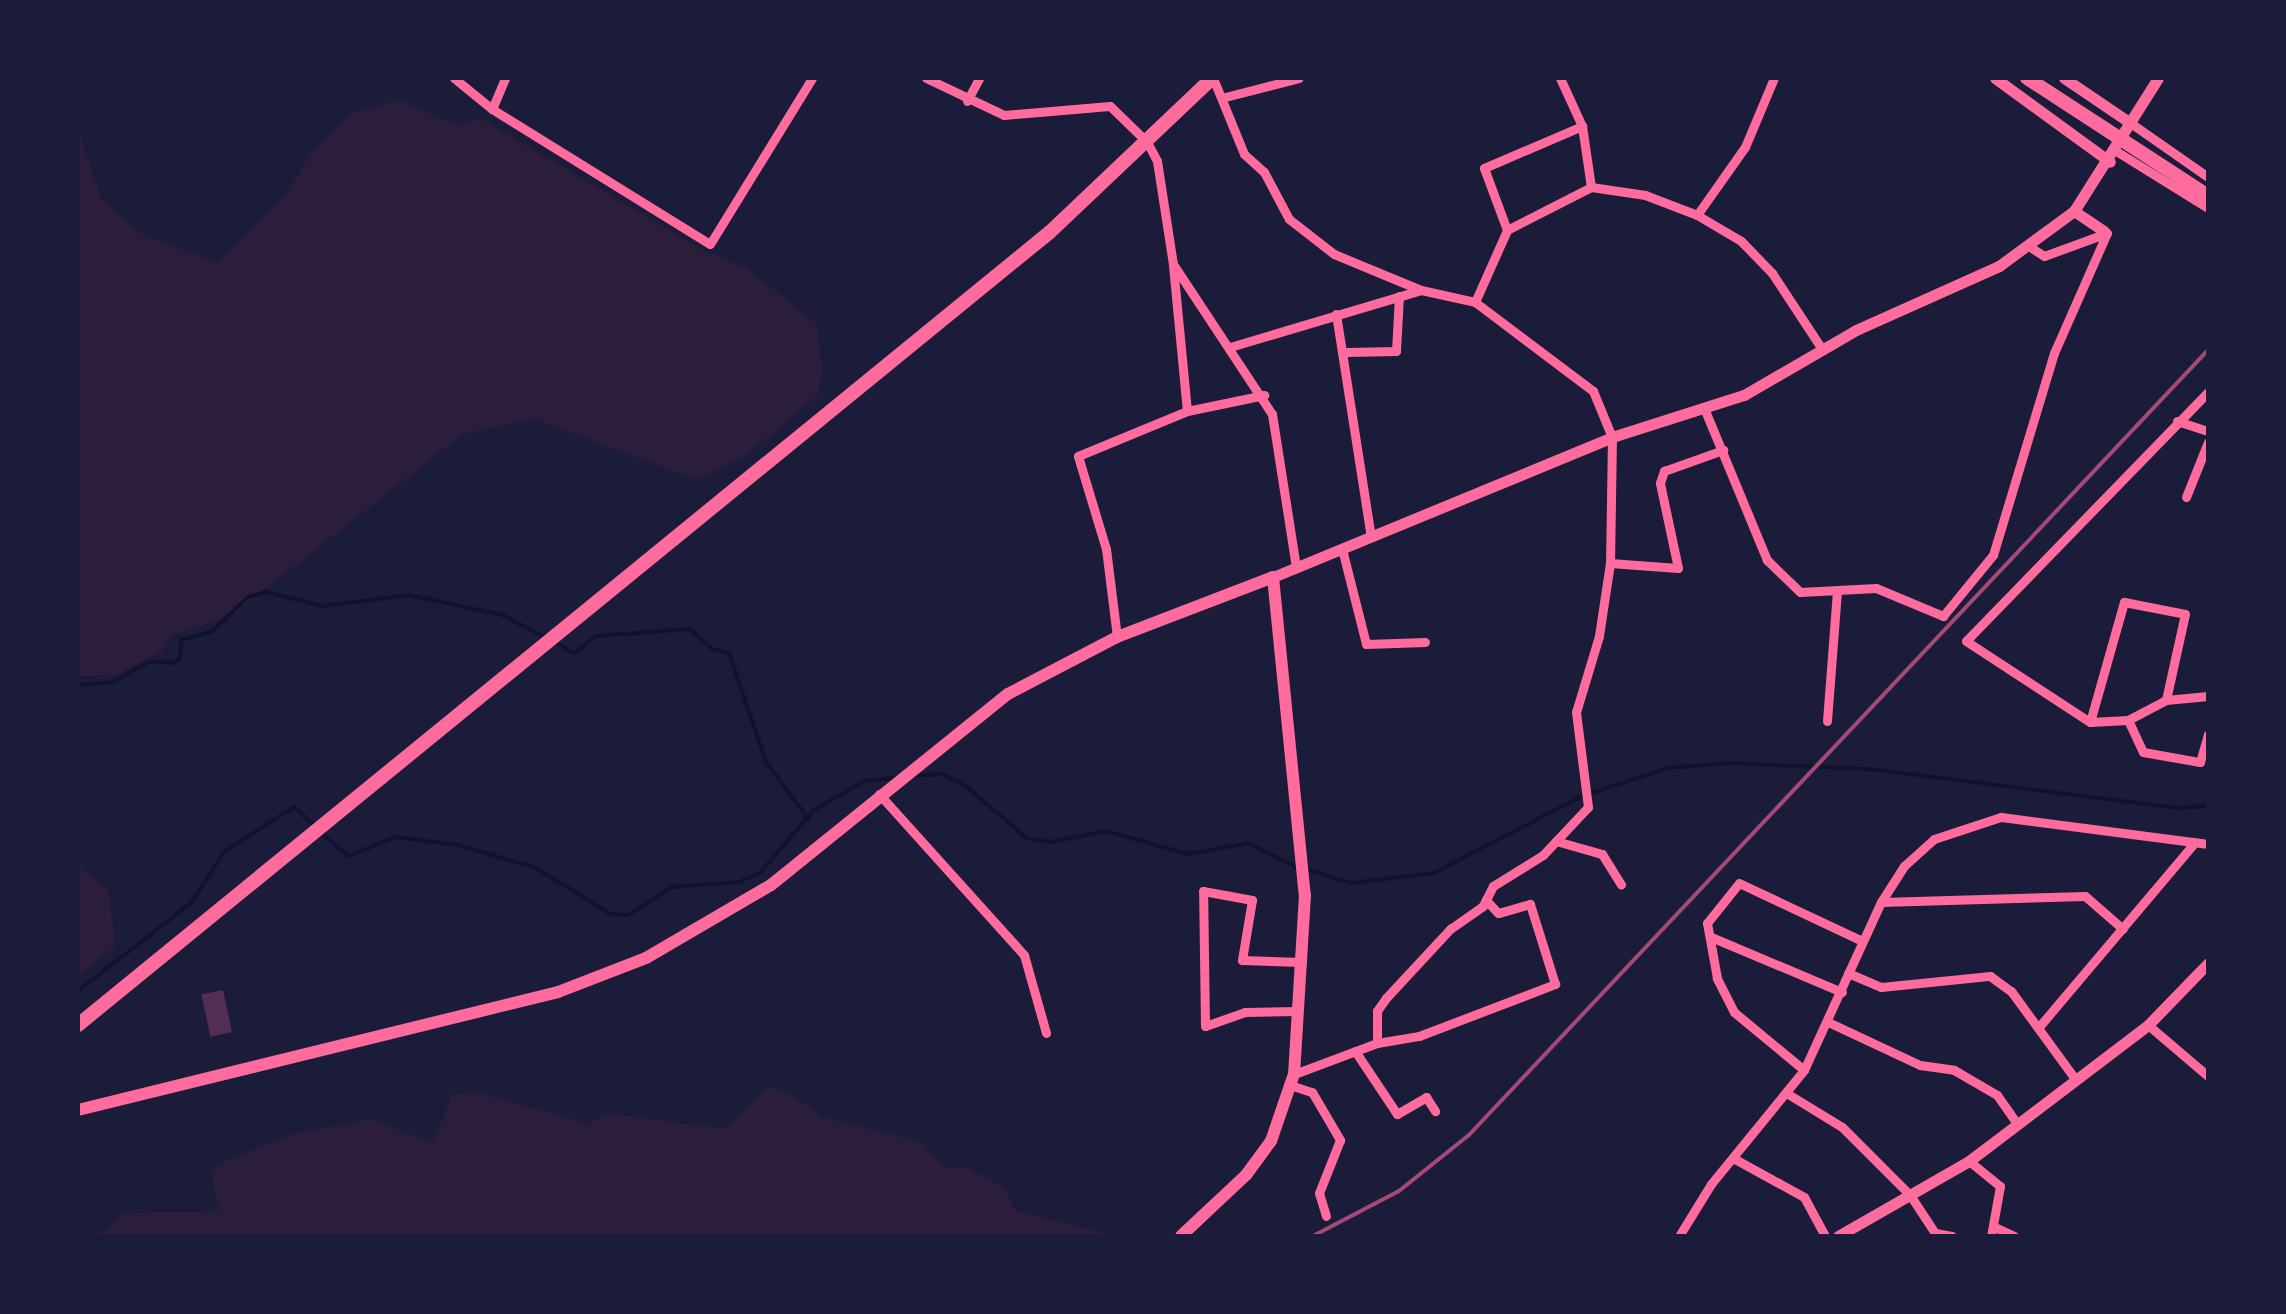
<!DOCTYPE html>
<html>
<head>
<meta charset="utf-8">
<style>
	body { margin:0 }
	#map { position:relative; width:2286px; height:1314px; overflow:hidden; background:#1b1b3a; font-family:Lato,sans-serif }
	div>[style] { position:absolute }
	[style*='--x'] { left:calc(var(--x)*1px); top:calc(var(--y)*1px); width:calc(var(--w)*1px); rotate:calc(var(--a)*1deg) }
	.green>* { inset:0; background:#2a1e3b }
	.stream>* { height:4px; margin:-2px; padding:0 2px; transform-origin:2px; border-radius:2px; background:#12122b }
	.building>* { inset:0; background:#542f53; transform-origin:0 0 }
	.minor>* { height:9px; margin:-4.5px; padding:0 4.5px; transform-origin:4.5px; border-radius:4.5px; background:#ff6b9d }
	.tertiary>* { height:11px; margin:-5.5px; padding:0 5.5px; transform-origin:5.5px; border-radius:5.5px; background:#ff6b9d }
	.secondary>* { height:12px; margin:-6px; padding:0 6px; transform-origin:6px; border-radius:6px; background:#ff6b9d }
	.primary>* { height:14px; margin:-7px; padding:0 7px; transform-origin:7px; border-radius:7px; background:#ff6b9d }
	.rail>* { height:4px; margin:-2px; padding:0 2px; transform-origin:2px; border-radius:2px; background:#a44b75 }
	span { translate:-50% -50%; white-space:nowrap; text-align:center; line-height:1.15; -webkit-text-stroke:8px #1b1b3a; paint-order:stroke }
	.frame { position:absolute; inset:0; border:80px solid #1b1b3a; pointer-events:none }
</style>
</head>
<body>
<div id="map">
	<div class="green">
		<div style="clip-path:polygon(398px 100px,457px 125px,480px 118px,703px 250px,746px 268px,816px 323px,823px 372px,817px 396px,745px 456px,697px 480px,535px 419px,463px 434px,231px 616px,172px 635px,162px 651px,118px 674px,78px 677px,78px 129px,101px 198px,142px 234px,218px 263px,287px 194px,310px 154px,350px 114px)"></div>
		<div style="clip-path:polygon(78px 866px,109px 891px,115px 946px,78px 978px)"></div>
		<div style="clip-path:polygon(767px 1087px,791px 1093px,822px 1117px,922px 1142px,948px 1169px,967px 1167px,1004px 1187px,1016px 1211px,1117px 1236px,78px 1236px,106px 1231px,121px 1213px,218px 1211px,211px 1167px,294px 1133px,372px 1119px,433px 1143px,452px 1094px,478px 1093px,590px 1124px,605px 1113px,725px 1129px)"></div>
	</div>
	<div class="stream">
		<div style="--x:553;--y:641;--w:24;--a:30"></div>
		<div style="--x:574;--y:653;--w:28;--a:-38"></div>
		<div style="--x:596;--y:636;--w:93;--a:-4.3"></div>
		<div style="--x:689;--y:629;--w:31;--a:40"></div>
		<div style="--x:713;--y:649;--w:16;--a:14"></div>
		<div style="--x:729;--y:653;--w:115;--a:71.3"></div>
		<div style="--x:766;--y:762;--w:72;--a:53.4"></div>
		<div style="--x:78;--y:685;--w:35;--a:-5"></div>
		<div style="--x:113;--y:682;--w:40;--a:-29.7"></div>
		<div style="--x:148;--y:662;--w:25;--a:2"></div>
		<div style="--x:173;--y:663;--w:8;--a:-30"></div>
		<div style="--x:180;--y:659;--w:19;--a:-87"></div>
		<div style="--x:181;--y:640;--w:31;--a:-15"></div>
		<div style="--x:211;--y:632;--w:51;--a:-43.4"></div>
		<div style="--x:248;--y:597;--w:19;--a:-16"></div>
		<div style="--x:266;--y:592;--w:58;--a:14"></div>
		<div style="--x:322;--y:606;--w:88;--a:-7.2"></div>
		<div style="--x:409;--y:595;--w:95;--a:12.1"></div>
		<div style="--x:502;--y:615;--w:48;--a:27.1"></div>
		<div style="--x:915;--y:776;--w:27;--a:-4"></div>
		<div style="--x:942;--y:774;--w:23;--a:25"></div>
		<div style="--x:963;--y:784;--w:84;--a:40.2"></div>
		<div style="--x:1027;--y:838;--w:24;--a:9"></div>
		<div style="--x:1051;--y:842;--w:56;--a:-11.3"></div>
		<div style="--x:1106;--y:831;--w:85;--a:15.7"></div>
		<div style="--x:1188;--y:854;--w:62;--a:-10.2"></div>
		<div style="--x:1249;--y:843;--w:53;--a:27.1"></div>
		<div style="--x:320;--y:832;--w:38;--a:40"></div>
		<div style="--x:349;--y:856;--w:50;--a:-22.4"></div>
		<div style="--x:395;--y:837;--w:64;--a:7.2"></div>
		<div style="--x:458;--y:845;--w:81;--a:16.4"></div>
		<div style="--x:536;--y:868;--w:88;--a:31.5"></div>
		<div style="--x:611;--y:914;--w:17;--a:3"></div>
		<div style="--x:628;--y:915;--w:52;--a:-32.5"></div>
		<div style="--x:672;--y:887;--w:67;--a:-4.3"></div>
		<div style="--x:739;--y:882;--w:24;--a:-24"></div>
		<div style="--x:761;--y:872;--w:82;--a:-49.5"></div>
		<div style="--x:814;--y:810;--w:59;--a:-29.6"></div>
		<div style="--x:865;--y:781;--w:31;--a:-6"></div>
		<div style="--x:1306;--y:869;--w:47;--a:17.3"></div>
		<div style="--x:1351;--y:883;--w:84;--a:-6.9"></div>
		<div style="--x:1434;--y:873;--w:167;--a:-27.5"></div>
		<div style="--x:1582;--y:796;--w:90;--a:-18"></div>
		<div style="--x:1668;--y:768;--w:61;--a:-4.7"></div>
		<div style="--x:1729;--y:763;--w:140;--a:2.5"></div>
		<div style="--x:1869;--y:769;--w:311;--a:7.2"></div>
		<div style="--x:2178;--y:808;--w:30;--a:-4"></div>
		<div style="--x:78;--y:991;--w:143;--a:-37.9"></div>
		<div style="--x:191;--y:903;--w:61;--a:-57.1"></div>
		<div style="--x:224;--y:852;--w:83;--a:-32.7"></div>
		<div style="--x:294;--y:807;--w:27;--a:42"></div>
	</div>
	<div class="building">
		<div style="left:223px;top:990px;width:43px;height:22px;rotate:78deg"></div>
	</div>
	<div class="minor">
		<div style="--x:454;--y:78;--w:49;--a:39.2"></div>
		<div style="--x:492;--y:109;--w:256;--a:31.8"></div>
		<div style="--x:710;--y:244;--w:195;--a:-58.4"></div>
		<div style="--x:926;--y:78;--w:86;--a:25.4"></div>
		<div style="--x:1004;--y:115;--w:106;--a:-4.9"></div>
		<div style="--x:1110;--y:106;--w:52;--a:44.2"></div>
		<div style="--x:1147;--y:142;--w:21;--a:62"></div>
		<div style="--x:1157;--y:161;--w:104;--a:81.2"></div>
		<div style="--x:1173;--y:264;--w:180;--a:56.6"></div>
		<div style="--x:1272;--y:414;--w:155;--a:81.1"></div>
		<div style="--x:1213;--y:78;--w:82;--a:67.8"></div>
		<div style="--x:1244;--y:154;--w:27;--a:42"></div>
		<div style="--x:1264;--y:172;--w:53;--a:62"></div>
		<div style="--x:1289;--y:219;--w:57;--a:37.9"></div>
		<div style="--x:1334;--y:254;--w:94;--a:22.5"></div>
		<div style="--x:1225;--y:97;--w:76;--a:-14.4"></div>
		<div style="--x:967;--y:101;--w:26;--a:-62"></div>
		<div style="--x:492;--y:109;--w:34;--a:-67"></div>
		<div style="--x:2132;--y:124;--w:93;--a:34.9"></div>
		<div style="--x:2116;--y:151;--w:108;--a:31.8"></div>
		<div style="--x:1591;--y:187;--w:55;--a:8.4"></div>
		<div style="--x:1645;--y:195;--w:56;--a:21"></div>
		<div style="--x:1697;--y:215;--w:51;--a:30.6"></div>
		<div style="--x:1741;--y:241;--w:45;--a:45.9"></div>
		<div style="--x:1772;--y:273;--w:91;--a:56.7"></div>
		<div style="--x:1697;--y:215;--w:83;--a:-54.8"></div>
		<div style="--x:1745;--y:147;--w:75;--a:-67.2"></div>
		<div style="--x:1507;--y:230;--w:66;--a:-110.4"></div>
		<div style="--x:1484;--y:168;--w:107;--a:-23.2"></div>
		<div style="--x:1475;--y:302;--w:79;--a:-66"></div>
		<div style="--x:1507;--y:230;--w:94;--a:-27.1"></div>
		<div style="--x:1591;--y:187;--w:62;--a:-98.4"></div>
		<div style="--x:1582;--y:126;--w:53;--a:-114.6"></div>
		<div style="--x:1336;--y:314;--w:226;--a:81.1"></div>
		<div style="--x:1230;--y:347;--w:199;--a:-16.6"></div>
		<div style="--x:1421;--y:290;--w:55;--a:12.5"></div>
		<div style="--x:1475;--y:302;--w:148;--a:37"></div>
		<div style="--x:1593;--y:391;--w:50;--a:67.6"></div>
		<div style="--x:1612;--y:437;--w:126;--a:90.9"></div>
		<div style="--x:1610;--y:563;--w:74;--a:98.6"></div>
		<div style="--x:1599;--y:636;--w:79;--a:106.8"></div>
		<div style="--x:1576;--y:712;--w:96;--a:82.8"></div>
		<div style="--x:1588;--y:807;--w:66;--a:133.2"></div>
		<div style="--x:1543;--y:855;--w:59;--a:148.2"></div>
		<div style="--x:1493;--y:886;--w:22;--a:117"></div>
		<div style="--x:1483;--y:906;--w:39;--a:145"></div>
		<div style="--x:1451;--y:928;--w:96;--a:132.9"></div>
		<div style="--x:1386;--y:998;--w:16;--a:125"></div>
		<div style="--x:1377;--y:1011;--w:32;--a:90"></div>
		<div style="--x:1377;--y:1043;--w:89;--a:159.5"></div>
		<div style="--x:1347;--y:352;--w:49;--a:-1.2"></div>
		<div style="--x:1396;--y:351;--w:55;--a:-86.9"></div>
		<div style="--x:2208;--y:392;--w:347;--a:134.2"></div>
		<div style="--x:1966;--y:641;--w:148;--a:33.2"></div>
		<div style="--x:2090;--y:722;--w:38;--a:-3"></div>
		<div style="--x:2128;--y:720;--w:43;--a:-27.8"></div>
		<div style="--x:2166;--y:700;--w:42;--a:-5.4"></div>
		<div style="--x:1704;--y:408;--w:165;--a:67.5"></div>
		<div style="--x:1767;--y:560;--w:46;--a:44.1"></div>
		<div style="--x:1800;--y:592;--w:76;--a:-3"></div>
		<div style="--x:1876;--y:588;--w:73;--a:22.7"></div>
		<div style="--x:1943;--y:616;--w:79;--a:-50.7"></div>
		<div style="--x:1993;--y:555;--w:211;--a:-73.2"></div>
		<div style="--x:2054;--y:353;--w:131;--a:-66.2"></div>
		<div style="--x:2107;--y:233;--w:67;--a:159.9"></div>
		<div style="--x:2044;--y:256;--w:17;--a:-147"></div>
		<div style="--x:1187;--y:411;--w:79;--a:-11.7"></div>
		<div style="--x:2177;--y:421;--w:33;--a:18"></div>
		<div style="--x:2186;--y:497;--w:59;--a:-68.2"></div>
		<div style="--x:1342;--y:549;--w:98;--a:75.8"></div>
		<div style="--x:1366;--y:644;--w:59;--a:-1.9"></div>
		<div style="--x:1610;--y:563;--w:68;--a:4.2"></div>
		<div style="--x:1678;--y:568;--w:87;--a:-102"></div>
		<div style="--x:1660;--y:483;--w:13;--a:-72"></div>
		<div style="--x:1664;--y:471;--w:63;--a:-19.6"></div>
		<div style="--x:1117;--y:637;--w:89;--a:-97.1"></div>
		<div style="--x:1106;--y:549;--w:97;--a:-106.8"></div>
		<div style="--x:1078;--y:456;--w:118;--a:-22.4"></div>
		<div style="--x:1187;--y:411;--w:146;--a:-95.5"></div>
		<div style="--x:2128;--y:720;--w:35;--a:65"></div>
		<div style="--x:2143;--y:752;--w:58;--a:10"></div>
		<div style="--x:2200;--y:762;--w:29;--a:-74"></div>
		<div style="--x:1827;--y:721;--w:130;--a:-85.6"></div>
		<div style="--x:2090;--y:722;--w:125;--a:-74.2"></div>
		<div style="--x:2124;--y:602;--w:62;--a:11.1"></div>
		<div style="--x:2185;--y:614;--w:88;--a:102.5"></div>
		<div style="--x:879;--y:794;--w:217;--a:48"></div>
		<div style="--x:1024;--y:955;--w:81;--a:74.2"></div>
		<div style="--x:1556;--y:841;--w:48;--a:15.8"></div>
		<div style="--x:1602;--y:854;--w:36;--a:58"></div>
		<div style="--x:1881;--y:902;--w:204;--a:-1.7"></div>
		<div style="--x:2085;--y:896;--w:50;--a:41"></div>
		<div style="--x:1711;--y:937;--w:142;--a:22.8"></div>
		<div style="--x:1848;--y:973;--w:36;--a:23"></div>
		<div style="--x:1881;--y:987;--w:110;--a:-5.8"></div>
		<div style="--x:1990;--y:976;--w:26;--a:36"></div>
		<div style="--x:2011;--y:991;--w:110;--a:53.9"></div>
		<div style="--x:1297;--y:1011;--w:52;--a:178.9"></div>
		<div style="--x:1245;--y:1012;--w:42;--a:160.7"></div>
		<div style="--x:1205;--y:1026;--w:135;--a:-90.8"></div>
		<div style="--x:1203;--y:891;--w:50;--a:10.4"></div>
		<div style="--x:1252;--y:900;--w:61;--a:99.5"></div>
		<div style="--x:1242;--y:960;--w:60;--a:1.9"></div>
		<div style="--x:1828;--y:1022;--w:102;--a:25.1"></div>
		<div style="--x:1920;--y:1065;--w:34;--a:8"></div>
		<div style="--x:1954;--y:1070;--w:50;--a:30.2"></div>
		<div style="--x:1997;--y:1095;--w:35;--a:55"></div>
		<div style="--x:2148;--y:1025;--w:79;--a:40.4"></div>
		<div style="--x:2038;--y:1028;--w:243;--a:-49.8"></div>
		<div style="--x:1377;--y:1043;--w:43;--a:-9.5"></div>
		<div style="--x:1419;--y:1036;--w:146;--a:-20.9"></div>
		<div style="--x:1555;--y:984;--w:84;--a:-107.4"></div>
		<div style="--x:1530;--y:904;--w:33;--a:164"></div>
		<div style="--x:1498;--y:913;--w:18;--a:-133"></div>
		<div style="--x:1355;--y:1051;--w:76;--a:56.3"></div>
		<div style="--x:1397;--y:1114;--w:34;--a:-30"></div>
		<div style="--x:1426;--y:1097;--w:17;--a:57"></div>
		<div style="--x:1804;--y:1070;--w:91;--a:-140.4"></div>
		<div style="--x:1734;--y:1012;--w:38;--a:-117"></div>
		<div style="--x:1717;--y:978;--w:56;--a:-100.3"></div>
		<div style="--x:1707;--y:923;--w:51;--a:-51.3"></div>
		<div style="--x:1739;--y:883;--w:136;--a:25.2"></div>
		<div style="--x:1293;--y:1086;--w:20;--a:18"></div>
		<div style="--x:1312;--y:1092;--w:56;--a:59.7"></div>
		<div style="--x:1340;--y:1140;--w:57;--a:111.6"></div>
		<div style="--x:1319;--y:1193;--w:24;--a:73"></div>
		<div style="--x:1788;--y:1094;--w:63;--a:31.4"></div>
		<div style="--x:1842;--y:1127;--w:96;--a:45"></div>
		<div style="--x:1910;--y:1195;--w:45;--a:56.7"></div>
		<div style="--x:1935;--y:1233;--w:17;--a:10"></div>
		<div style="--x:1733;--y:1158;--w:81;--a:28.8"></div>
		<div style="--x:1804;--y:1197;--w:44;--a:61.7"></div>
		<div style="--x:1969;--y:1161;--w:40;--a:39"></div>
		<div style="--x:2000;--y:1186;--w:51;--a:100.2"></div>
		<div style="--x:1997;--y:1228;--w:19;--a:25"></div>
		<div style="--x:1679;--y:1236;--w:61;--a:-58.4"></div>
		<div style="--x:1711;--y:1184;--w:147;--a:-50.8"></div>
		<div style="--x:1804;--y:1070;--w:185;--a:-65.4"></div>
		<div style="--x:1881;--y:902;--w:43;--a:-57.4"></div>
		<div style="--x:1904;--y:866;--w:40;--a:-42"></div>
		<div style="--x:1934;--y:839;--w:71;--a:-18.2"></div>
		<div style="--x:2001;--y:817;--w:209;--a:7.4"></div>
	</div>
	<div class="tertiary">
		<div style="--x:1995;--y:78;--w:142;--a:36.1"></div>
		<div style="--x:2064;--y:78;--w:82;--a:34.1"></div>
		<div style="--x:2074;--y:211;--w:36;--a:34"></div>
		<div style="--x:1273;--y:577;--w:367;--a:-22.4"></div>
		<div style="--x:1612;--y:437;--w:139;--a:-17.7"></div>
		<div style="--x:1744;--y:395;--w:129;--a:-30.1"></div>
		<div style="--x:1856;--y:330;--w:157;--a:-24.1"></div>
		<div style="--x:1999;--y:266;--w:93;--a:-36.3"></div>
		<div style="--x:2074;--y:211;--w:157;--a:-57.7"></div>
		<div style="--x:1838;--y:1236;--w:151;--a:-29.8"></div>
		<div style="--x:1969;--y:1161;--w:225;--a:-37.2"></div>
		<div style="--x:2148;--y:1025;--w:86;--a:-45.9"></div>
	</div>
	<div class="secondary">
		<div style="--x:78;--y:1110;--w:494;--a:-13.8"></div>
		<div style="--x:558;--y:992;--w:94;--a:-21.1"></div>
		<div style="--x:646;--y:958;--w:145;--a:-30.3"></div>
		<div style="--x:771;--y:885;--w:304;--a:-38.9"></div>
		<div style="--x:1008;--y:694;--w:123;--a:-27.6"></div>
		<div style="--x:1117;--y:637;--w:167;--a:-21"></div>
		<div style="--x:1273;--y:577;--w:320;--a:84.3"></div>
		<div style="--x:1305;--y:895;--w:179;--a:93.5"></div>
		<div style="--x:1294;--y:1074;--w:71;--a:108.9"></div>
		<div style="--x:1271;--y:1141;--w:42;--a:126.3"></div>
		<div style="--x:1246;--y:1175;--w:89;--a:136.8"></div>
	</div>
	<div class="primary">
		<div style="--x:2027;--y:78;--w:216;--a:33.1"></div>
		<div style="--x:78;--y:1025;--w:1254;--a:-39.21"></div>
		<div style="--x:1050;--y:232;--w:224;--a:-43.5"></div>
	</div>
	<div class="rail">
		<div style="--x:1313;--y:1236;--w:97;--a:-27.6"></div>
		<div style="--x:1399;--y:1191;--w:90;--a:-38.7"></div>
		<div style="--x:1469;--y:1135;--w:1078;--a:-46.73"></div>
	</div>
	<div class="frame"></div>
</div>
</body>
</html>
